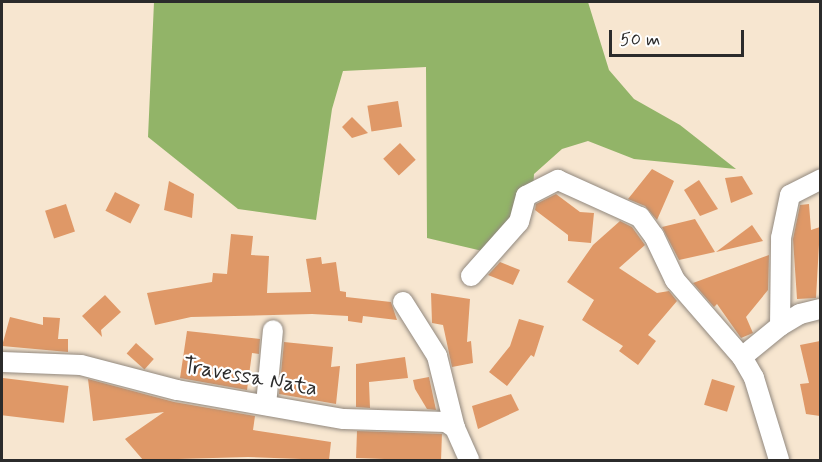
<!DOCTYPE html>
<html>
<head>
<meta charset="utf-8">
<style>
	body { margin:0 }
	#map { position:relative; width:822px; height:462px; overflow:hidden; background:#f7e6d0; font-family:Mynerve,sans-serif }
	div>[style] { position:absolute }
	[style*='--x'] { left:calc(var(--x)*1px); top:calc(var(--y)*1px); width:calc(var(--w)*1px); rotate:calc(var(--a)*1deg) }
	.forest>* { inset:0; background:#92b468 }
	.building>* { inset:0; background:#df9867; transform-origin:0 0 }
	.roads { filter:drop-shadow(0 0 2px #91887e) drop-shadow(0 0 2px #91887e) }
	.minor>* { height:20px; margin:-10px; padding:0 10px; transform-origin:10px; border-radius:10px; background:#fff }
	span { translate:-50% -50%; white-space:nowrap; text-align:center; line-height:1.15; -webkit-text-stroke:4.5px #fff; paint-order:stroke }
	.street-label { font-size:22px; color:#2b2b2b }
	.frame { position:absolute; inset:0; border:3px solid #2b2b2b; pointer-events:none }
	.scale { position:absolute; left:609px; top:30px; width:135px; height:27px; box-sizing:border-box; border:3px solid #2b2b2b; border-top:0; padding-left:8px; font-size:18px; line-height:21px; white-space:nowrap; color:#2b2b2b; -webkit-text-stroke:4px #fff; paint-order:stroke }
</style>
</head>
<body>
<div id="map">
	<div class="forest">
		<div style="clip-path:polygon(154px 2px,588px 2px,609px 70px,634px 99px,680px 125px,736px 169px,634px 159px,588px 141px,562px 149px,534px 174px,532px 208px,491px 253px,427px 238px,426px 67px,343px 71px,332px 109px,316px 220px,238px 209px,148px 137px)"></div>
	</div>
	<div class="building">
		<div style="left:398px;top:101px;width:26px;height:31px;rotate:81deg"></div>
		<div style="clip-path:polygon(352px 117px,368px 133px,352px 138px,342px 127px)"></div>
		<div style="left:400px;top:143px;width:23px;height:23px;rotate:47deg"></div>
		<div style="clip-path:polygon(652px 169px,674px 181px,657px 220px,645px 206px,628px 199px)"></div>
		<div style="clip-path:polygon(742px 176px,753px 194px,731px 203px,725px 178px)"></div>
		<div style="clip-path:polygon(699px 180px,718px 209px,700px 216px,684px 190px)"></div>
		<div style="clip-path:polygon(169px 181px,194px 194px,192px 218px,164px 210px)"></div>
		<div style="left:115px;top:192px;width:28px;height:21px;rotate:27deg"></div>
		<div style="clip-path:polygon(556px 194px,580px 212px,594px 213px,591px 243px,568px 241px,568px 235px,535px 210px,536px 204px)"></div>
		<div style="left:66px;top:204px;width:29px;height:22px;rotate:72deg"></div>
		<div style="clip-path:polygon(809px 204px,811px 230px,820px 227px,816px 298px,797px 299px,793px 239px,800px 205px)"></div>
		<div style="clip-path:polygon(695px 219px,715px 252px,679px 260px,662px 227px)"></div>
		<div style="clip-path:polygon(620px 221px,632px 227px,645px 245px,619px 268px,657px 293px,669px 291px,677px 301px,648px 335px,656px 341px,638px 365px,619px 351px,623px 346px,582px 320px,594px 300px,567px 282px,593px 245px)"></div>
		<div style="clip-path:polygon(752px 225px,763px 241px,716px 252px)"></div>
		<div style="clip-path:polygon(231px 234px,253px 236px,251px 255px,269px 256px,267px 293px,311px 292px,306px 259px,321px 257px,322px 264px,336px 262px,340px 291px,346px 292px,346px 297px,391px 302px,397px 320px,363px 316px,362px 323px,348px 321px,348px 316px,312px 314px,191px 317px,155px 325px,147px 293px,212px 282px,213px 273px,227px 274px)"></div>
		<div style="clip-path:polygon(769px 255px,768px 290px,746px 317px,753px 333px,741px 338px,717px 304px,714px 307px,693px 283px)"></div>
		<div style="clip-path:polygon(500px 262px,520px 270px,513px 285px,488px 275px)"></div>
		<div style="clip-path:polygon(431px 293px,470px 299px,467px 342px,471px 341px,473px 363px,452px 367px,443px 325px,432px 323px)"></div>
		<div style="clip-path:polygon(105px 295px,121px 312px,101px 330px,102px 337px,82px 316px)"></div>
		<div style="clip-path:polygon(10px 317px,43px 325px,43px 317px,60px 318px,58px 339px,68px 339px,68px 352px,2px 346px)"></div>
		<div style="clip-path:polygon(519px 319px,544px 326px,534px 357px,531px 355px,507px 386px,489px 372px,510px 346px)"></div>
		<div style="clip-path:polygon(187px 331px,260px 339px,259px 354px,252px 353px,247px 390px,180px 378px)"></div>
		<div style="clip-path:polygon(820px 341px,820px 416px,806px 414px,800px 384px,809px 383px,800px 345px)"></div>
		<div style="clip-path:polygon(284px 342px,333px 347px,331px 367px,340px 366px,336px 404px,279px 394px)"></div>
		<div style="left:136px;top:343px;width:24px;height:14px;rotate:42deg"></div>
		<div style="clip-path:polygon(405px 357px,408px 378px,369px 382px,370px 408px,356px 407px,356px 364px)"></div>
		<div style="clip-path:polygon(429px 377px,436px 410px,427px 409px,415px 389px,413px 380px)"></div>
		<div style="left:3px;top:378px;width:66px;height:37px;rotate:7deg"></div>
		<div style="clip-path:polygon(88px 379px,174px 402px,255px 416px,253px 430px,331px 442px,329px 460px,248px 457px,143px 460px,125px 439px,164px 412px,93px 421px)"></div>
		<div style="left:712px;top:379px;width:24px;height:27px;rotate:17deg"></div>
		<div style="clip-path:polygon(511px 394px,519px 410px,478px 429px,472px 406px)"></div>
		<div style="left:357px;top:431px;width:85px;height:27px;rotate:2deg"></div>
	</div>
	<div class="roads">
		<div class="minor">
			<div style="--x:471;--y:276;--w:72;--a:-48.4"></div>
			<div style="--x:519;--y:222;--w:27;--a:-75"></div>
			<div style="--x:526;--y:196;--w:36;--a:-27"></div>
			<div style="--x:558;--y:180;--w:90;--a:24.3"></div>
			<div style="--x:640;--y:217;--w:24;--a:54"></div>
			<div style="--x:654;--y:236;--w:49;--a:64.5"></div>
			<div style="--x:675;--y:280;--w:102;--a:49"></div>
			<div style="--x:742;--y:357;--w:24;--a:60"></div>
			<div style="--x:754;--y:378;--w:86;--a:73"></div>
			<div style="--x:403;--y:302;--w:64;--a:57.8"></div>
			<div style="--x:437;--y:356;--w:74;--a:76"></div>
			<div style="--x:780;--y:326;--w:88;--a:-89.3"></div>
			<div style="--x:781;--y:238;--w:44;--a:-78.2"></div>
			<div style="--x:790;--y:195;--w:34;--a:-27"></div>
			<div style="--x:742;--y:357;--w:49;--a:-39.2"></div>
			<div style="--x:780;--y:326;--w:23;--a:-31"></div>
			<div style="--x:800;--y:314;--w:21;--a:-14"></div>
			<div style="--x:2;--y:362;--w:79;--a:2.2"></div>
			<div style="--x:81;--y:365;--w:99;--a:14.6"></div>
			<div style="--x:177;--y:390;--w:169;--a:9.9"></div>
			<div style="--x:344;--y:419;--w:102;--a:1.7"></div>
			<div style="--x:446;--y:422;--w:11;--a:34"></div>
			<div style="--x:455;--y:428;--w:35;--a:66"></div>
			<div style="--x:266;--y:405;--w:75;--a:-84.7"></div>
		</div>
	</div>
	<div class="street-label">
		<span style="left:250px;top:378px;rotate:10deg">Travessa Nata</span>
	</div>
	<div class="frame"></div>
	<div class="scale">50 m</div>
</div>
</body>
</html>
